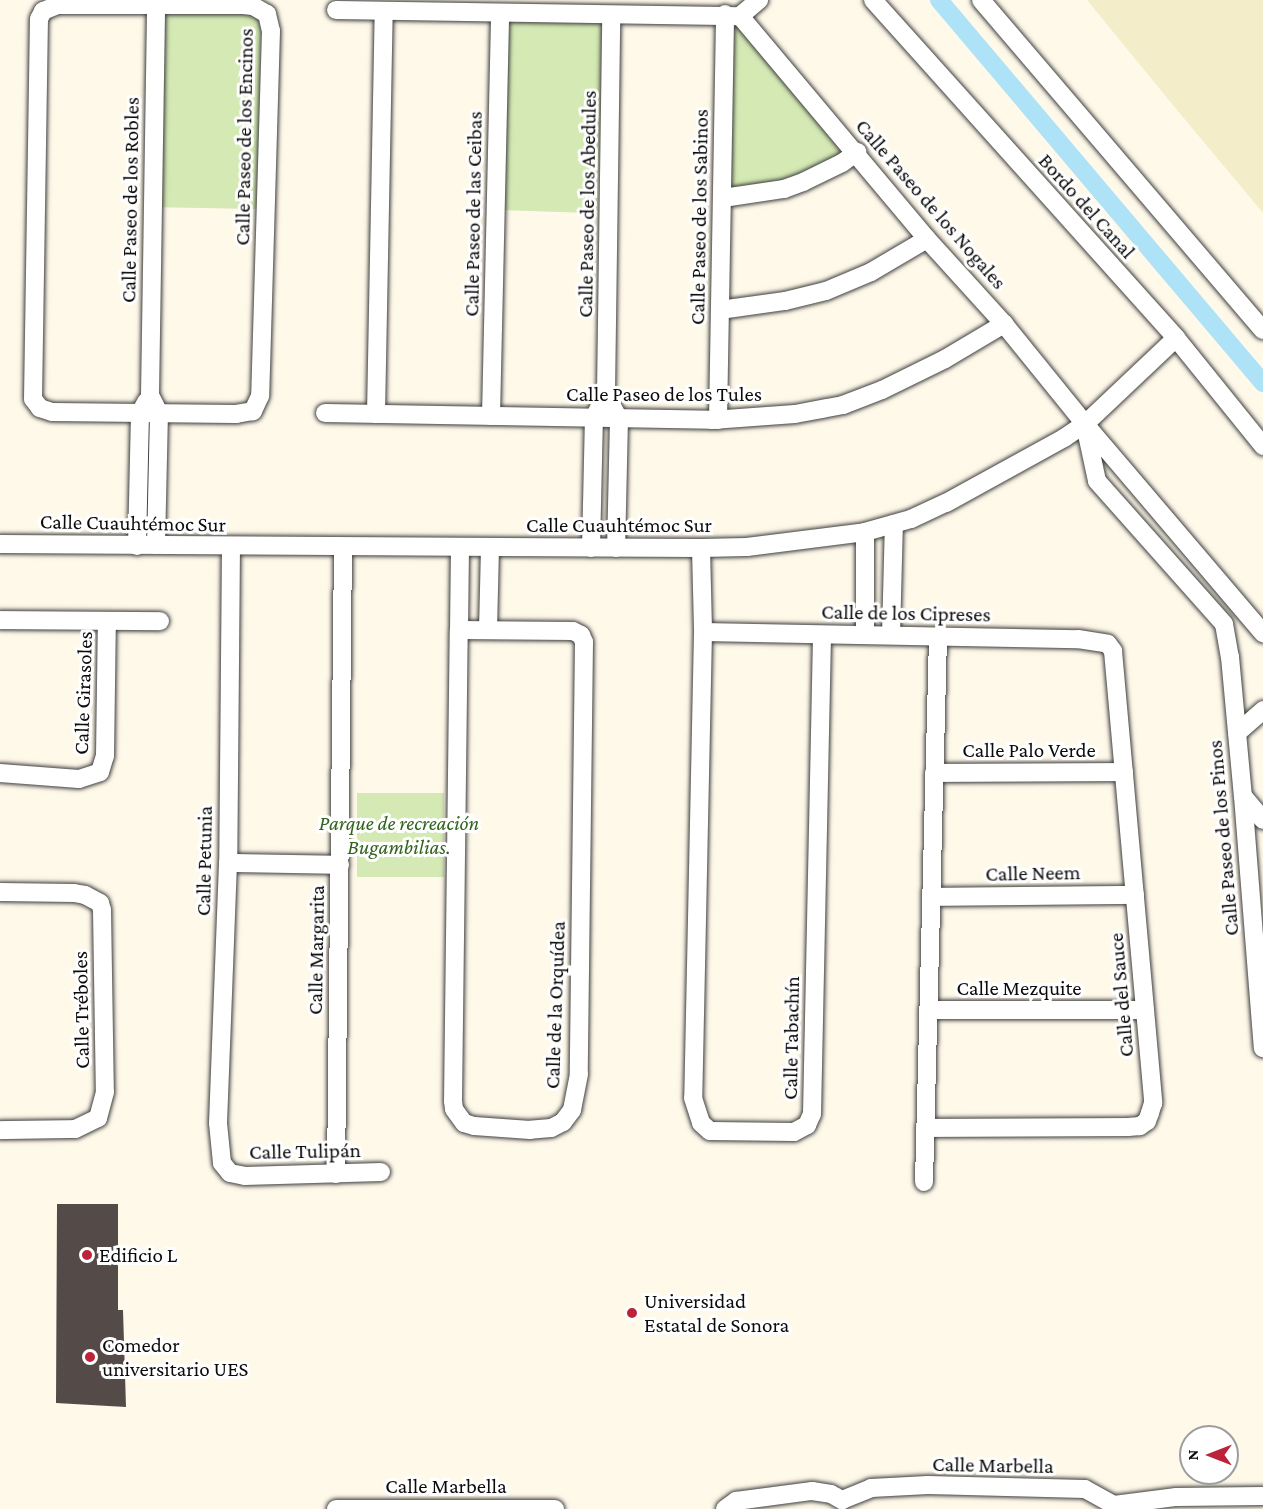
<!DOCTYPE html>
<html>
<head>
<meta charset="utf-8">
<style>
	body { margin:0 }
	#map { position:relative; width:1263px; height:1509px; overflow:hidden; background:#fff9ea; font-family:"Crimson Pro",serif }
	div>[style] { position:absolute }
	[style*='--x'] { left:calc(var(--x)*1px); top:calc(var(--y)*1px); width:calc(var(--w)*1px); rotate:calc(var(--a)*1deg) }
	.farmland>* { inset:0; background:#f4edca }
	.green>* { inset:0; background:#d4e9b4; transform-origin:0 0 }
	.canal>* { height:18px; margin:-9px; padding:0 9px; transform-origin:9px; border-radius:9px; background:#aee2f6 }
	.building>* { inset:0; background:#544b48 }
	.roads { filter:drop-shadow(0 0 2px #3e3e3e) drop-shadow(0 0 2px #3e3e3e) }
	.minor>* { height:18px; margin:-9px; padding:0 9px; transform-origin:9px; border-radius:9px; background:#fff }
	.dots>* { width:16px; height:16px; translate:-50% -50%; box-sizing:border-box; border:3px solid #fff; border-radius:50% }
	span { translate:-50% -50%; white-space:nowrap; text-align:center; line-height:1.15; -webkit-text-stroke:6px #fff; paint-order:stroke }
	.street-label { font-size:21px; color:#0b0b0b }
	.park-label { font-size:21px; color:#31631c; font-style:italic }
	.poi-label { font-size:21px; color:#0b0b0b }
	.left { translate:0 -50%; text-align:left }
	.north { position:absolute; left:1179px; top:1425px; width:60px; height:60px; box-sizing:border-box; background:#fff; border:2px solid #9d9d9d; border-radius:50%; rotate:270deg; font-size:16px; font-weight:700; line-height:24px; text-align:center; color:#0b0b0b }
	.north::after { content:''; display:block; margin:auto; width:21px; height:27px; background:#bc2339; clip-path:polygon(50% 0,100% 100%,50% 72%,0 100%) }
</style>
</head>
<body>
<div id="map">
	<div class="farmland">
		<div style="clip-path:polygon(1087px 0,1263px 0,1263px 213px,1172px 104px)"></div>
	</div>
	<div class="green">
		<div style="left:261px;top:12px;width:197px;height:97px;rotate:91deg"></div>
		<div style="clip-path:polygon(727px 12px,859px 147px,819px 174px,722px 191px)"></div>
		<div style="left:507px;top:13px;width:97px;height:197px;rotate:2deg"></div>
		<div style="left:357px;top:793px;width:87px;height:84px"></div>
	</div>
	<div class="canal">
		<div style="--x:939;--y:0;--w:502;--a:49.77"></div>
	</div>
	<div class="building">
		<div style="clip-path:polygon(57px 1204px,118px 1204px,118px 1310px,123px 1310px,126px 1407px,56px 1403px)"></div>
	</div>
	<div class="roads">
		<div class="minor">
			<div style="--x:873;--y:0;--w:454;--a:48.1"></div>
			<div style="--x:1176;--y:338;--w:139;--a:51.1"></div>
			<div style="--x:981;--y:0;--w:434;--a:49.5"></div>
			<div style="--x:58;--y:5;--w:185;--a:0"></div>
			<div style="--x:243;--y:5;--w:10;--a:6"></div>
			<div style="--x:253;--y:6;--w:16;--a:30"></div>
			<div style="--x:267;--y:14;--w:17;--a:77"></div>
			<div style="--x:271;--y:31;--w:365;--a:91.7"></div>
			<div style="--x:260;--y:396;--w:17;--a:115"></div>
			<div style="--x:253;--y:411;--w:17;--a:170"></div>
			<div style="--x:236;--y:414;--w:184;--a:-179.4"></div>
			<div style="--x:52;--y:412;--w:13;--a:-162"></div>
			<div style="--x:40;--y:408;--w:11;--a:-128"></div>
			<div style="--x:33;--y:399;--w:380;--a:-89.1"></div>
			<div style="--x:39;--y:19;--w:9;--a:-63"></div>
			<div style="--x:43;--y:11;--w:16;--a:-22"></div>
			<div style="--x:336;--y:10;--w:404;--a:0.9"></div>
			<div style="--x:740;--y:16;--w:25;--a:-40"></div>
			<div style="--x:740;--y:16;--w:291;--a:50"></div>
			<div style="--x:927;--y:239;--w:115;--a:47.8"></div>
			<div style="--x:1004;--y:324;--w:129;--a:51"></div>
			<div style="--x:1085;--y:424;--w:275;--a:49.6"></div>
			<div style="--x:723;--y:198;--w:62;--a:-8.4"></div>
			<div style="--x:784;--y:189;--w:20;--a:-20"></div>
			<div style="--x:803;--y:182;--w:43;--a:-26"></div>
			<div style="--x:842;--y:163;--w:19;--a:-36"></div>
			<div style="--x:720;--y:310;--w:66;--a:-7.9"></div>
			<div style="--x:785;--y:301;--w:42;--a:-13.7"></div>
			<div style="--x:826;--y:291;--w:49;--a:-22.9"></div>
			<div style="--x:871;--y:272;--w:65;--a:-30.5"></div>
			<div style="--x:613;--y:408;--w:13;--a:61"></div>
			<div style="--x:619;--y:419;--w:129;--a:91.3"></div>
			<div style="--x:325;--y:413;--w:387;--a:1"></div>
			<div style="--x:712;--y:420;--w:83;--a:-4.1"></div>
			<div style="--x:795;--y:414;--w:49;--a:-10.6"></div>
			<div style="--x:843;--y:405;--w:42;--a:-21"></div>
			<div style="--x:882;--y:390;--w:70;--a:-26.2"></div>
			<div style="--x:945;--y:359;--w:69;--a:-30.7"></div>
			<div style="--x:376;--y:414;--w:401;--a:-88.9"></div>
			<div style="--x:491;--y:416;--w:403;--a:-88.7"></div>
			<div style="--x:718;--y:420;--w:406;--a:-89"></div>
			<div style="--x:1085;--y:425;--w:57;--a:77.9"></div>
			<div style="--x:1097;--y:481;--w:191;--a:48.4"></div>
			<div style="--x:1224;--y:624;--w:34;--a:80"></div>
			<div style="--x:1230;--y:657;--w:140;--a:84.7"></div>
			<div style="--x:1243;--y:796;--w:253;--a:85.5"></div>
			<div style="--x:0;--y:544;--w:701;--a:0.33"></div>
			<div style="--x:701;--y:548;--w:46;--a:-1.2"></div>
			<div style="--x:747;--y:547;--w:119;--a:-7.2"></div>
			<div style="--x:865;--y:532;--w:48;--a:-15.8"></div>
			<div style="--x:911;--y:519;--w:38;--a:-25"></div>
			<div style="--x:946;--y:503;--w:135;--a:-28.8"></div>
			<div style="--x:1064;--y:438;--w:25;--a:-34"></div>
			<div style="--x:1085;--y:424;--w:125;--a:-43.4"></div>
			<div style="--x:156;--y:545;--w:132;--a:-88.7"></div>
			<div style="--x:159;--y:413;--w:20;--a:-117"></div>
			<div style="--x:150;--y:395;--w:389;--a:-89.1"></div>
			<div style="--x:137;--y:546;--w:133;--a:-88.7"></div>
			<div style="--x:140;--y:413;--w:13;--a:-61"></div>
			<div style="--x:231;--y:546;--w:317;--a:90.5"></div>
			<div style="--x:228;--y:863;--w:260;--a:92.2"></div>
			<div style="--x:218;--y:1123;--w:40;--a:84.3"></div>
			<div style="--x:222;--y:1163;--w:13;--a:51"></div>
			<div style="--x:230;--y:1173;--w:15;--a:11"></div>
			<div style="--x:245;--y:1176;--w:136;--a:-1.7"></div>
			<div style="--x:591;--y:548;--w:130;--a:-88.7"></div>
			<div style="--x:594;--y:418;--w:28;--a:-64"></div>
			<div style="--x:606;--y:393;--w:378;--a:-89.2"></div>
			<div style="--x:701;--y:548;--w:84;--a:88.6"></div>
			<div style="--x:703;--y:632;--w:466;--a:91.2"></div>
			<div style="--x:693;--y:1098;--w:26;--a:72"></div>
			<div style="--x:701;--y:1123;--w:12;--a:42"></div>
			<div style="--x:710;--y:1131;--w:84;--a:0.7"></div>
			<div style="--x:794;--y:1132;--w:15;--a:-28"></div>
			<div style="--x:807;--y:1125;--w:12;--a:-66"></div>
			<div style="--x:812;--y:1114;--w:479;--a:-88.8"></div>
			<div style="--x:0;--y:620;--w:160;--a:0.4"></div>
			<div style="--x:459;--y:630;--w:114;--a:0.5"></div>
			<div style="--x:573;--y:631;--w:9;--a:27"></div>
			<div style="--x:581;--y:635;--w:8;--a:67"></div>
			<div style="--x:584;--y:642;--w:432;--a:90.7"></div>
			<div style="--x:579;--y:1074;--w:37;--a:101"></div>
			<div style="--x:572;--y:1110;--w:15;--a:127"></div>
			<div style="--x:563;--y:1122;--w:13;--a:153"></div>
			<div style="--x:551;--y:1128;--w:21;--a:175"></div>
			<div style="--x:530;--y:1130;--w:56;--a:-175.9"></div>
			<div style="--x:474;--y:1126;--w:10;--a:-163"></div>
			<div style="--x:464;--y:1123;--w:17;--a:-126"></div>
			<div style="--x:454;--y:1109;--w:8;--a:-97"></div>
			<div style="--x:453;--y:1101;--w:471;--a:-89.3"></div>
			<div style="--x:459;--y:630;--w:83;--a:-89.3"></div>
			<div style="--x:488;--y:630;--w:83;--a:-88.6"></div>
			<div style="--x:703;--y:632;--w:375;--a:1.1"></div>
			<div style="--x:1078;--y:639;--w:30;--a:9"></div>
			<div style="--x:1108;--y:644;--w:9;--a:54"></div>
			<div style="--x:1113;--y:651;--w:454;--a:84.9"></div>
			<div style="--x:1153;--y:1103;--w:10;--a:107"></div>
			<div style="--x:1150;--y:1113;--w:9;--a:111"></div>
			<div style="--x:1147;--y:1121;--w:9;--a:144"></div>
			<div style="--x:1140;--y:1126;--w:12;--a:175"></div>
			<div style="--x:1128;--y:1127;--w:203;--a:179.7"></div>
			<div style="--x:865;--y:635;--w:103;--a:-90"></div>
			<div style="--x:891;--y:635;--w:111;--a:-88.5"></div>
			<div style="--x:1237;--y:733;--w:35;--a:-41"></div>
			<div style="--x:0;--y:773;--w:79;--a:4.3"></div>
			<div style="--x:79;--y:779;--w:22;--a:-18"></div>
			<div style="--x:100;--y:772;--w:17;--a:-73"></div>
			<div style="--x:105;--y:756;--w:135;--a:-89.2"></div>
			<div style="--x:934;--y:773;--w:190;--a:-0.3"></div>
			<div style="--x:1243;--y:796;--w:31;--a:50"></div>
			<div style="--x:228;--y:863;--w:112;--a:1"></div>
			<div style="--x:0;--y:892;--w:74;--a:0.8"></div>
			<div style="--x:74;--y:893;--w:11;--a:10"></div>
			<div style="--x:85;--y:895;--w:17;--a:28"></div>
			<div style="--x:100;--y:903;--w:7;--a:74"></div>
			<div style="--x:102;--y:910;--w:182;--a:89.1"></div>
			<div style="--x:105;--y:1092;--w:27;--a:105"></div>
			<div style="--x:98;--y:1118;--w:25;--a:154"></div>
			<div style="--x:75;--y:1129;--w:75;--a:179.2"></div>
			<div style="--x:931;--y:897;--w:204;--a:-0.6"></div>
			<div style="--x:928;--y:1010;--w:217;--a:0"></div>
			<div style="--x:336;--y:1174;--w:627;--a:-89.36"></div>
			<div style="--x:924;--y:1182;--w:546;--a:-88.53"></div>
			<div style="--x:336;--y:1509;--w:219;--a:0"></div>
			<div style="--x:725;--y:1509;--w:14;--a:-36"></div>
			<div style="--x:736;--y:1501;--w:77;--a:-7.5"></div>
			<div style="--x:812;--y:1491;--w:19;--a:9"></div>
			<div style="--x:831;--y:1494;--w:13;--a:29"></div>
			<div style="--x:842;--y:1500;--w:31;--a:-22"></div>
			<div style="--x:871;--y:1488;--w:57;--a:-3"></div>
			<div style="--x:928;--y:1485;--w:157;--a:1.5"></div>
			<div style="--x:1085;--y:1489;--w:33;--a:29"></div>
			<div style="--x:1114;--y:1505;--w:63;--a:-7.4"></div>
			<div style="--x:1176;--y:1497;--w:87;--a:-0.7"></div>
		</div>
	</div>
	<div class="dots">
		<div style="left:87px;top:1255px;background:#bc2339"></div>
		<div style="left:632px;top:1313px;background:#bc2339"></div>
		<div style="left:90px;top:1357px;background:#bc2339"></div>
	</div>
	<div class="street-label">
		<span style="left:244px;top:137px;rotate:-89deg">Calle Paseo de los Encinos</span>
		<span style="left:130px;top:200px;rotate:-89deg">Calle Paseo de los Robles</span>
		<span style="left:587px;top:204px;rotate:-89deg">Calle Paseo de los Abedules</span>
		<span style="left:931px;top:204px;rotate:49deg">Calle Paseo de los Nogales</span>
		<span style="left:1087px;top:206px;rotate:48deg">Bordo del Canal</span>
		<span style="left:473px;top:214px;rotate:-89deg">Calle Paseo de las Ceibas</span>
		<span style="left:699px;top:217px;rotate:-89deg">Calle Paseo de los Sabinos</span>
		<span style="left:664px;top:394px">Calle Paseo de los Tules</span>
		<span style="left:133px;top:523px;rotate:1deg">Calle Cuauhtémoc Sur</span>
		<span style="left:619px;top:525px">Calle Cuauhtémoc Sur</span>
		<span style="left:906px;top:613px;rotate:1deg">Calle de los Cipreses</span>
		<span style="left:83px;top:693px;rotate:-88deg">Calle Girasoles</span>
		<span style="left:1029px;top:750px">Calle Palo Verde</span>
		<span style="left:1223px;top:838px;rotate:-95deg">Calle Paseo de los Pinos</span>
		<span style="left:204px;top:861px;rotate:-89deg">Calle Petunia</span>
		<span style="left:1033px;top:873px;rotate:-1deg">Calle Neem</span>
		<span style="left:316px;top:950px;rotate:-89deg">Calle Margarita</span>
		<span style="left:1019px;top:988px">Calle Mezquite</span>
		<span style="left:1121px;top:995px;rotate:-95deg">Calle del Sauce</span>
		<span style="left:555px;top:1005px;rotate:-88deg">Calle de la Orquídea</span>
		<span style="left:81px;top:1010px;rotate:-91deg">Calle Tréboles</span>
		<span style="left:791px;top:1038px;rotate:-89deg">Calle Tabachín</span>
		<span style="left:305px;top:1151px;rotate:-1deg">Calle Tulipán</span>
		<span style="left:993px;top:1465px;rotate:1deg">Calle Marbella</span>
		<span style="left:446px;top:1486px">Calle Marbella</span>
	</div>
	<div class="park-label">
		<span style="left:399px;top:835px">Parque de recreación<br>Bugambilias.</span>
	</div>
	<div class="poi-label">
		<span class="left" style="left:99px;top:1255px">Edificio L</span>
		<span class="left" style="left:644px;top:1313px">Universidad<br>Estatal de Sonora</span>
		<span class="left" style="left:102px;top:1357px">Comedor<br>universitario UES</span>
	</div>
	<div class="north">N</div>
</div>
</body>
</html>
